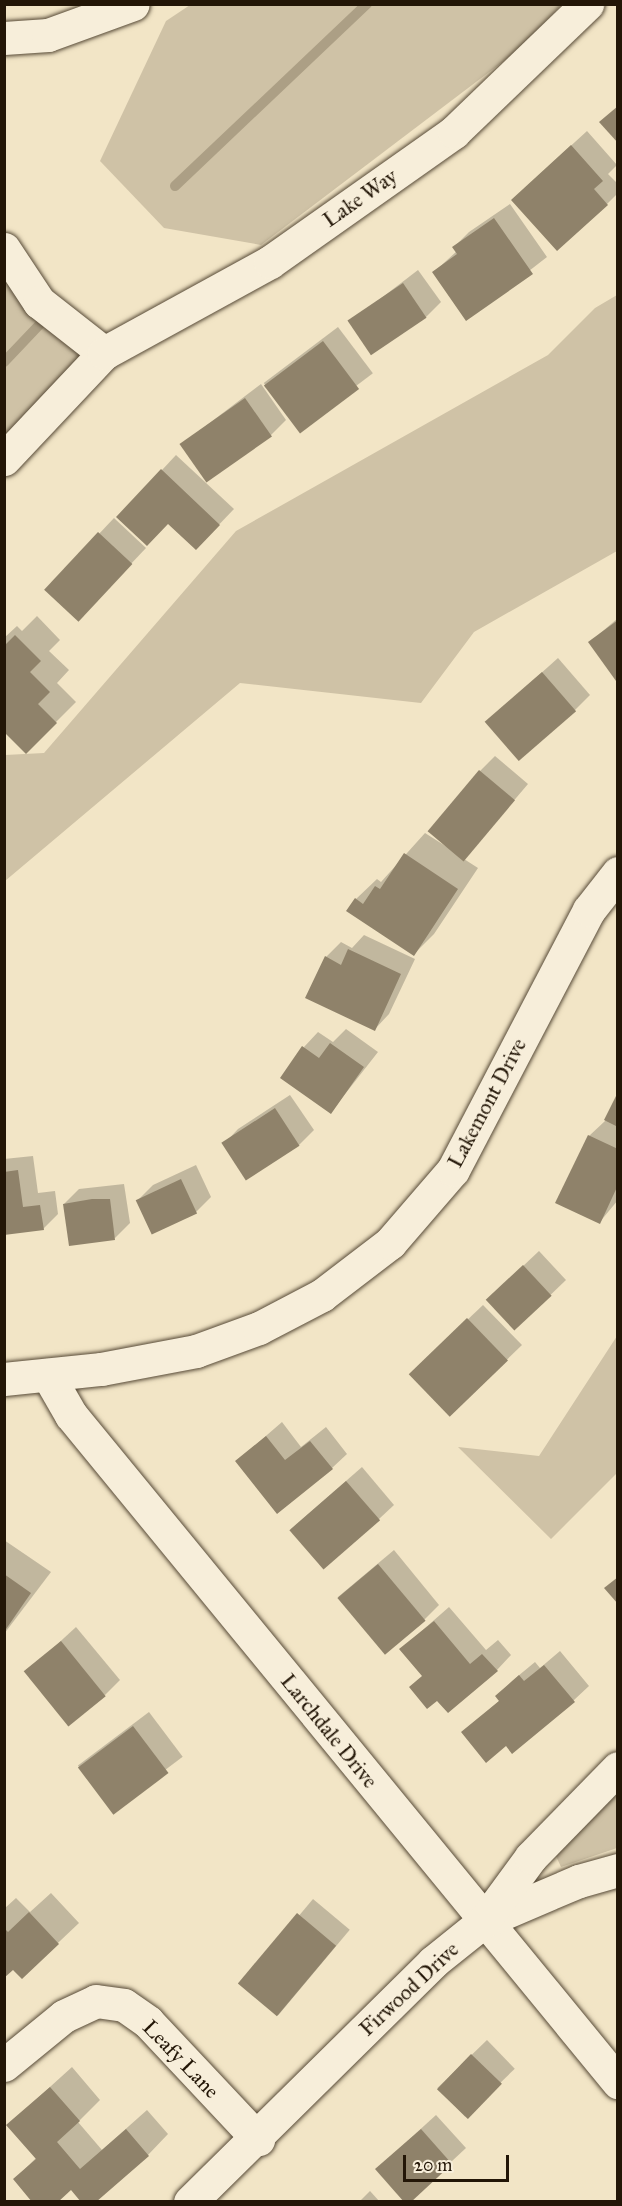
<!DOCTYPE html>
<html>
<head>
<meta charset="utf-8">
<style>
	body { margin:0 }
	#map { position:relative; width:622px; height:2206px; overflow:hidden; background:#f2e5c6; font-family:"IM FELL Great Primer",serif }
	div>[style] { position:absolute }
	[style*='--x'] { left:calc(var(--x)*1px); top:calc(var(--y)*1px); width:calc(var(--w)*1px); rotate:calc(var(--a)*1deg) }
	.green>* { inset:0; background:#cfc2a6 }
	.shadow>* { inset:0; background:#0003; transform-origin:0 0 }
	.stream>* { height:10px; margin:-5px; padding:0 5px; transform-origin:5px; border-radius:5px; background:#ac9f85 }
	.building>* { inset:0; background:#8f826a; transform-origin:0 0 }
	.roads { filter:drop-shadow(0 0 2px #574a37) drop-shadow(0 0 2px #574a37) }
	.street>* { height:33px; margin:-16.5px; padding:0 16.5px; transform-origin:16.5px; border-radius:16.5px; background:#f7eeda }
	span { translate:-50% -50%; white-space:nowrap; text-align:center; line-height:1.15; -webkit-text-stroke:4.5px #f7eeda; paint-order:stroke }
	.street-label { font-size:21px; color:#231607 }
	.frame { position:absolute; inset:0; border:6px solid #231607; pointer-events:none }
	.scale { position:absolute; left:403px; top:2155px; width:106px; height:27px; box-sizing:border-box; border:3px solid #231607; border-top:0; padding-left:8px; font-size:18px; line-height:21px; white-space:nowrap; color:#231607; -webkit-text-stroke:4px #f7eeda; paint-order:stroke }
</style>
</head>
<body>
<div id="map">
	<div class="green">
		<div style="clip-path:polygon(190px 5px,561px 5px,521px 48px,261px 245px,164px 228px,100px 161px,166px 21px)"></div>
		<div style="clip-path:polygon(5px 278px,85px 359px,5px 439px)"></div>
		<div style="clip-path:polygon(617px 295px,617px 551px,474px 632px,421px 703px,240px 683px,5px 881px,5px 755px,44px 753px,236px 531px,548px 355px,595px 308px)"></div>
		<div style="clip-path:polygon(617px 1336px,617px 1473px,551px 1539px,458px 1447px,539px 1456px)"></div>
		<div style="clip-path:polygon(617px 1793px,617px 1848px,561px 1867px,556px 1856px)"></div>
	</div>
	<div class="shadow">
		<div style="clip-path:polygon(587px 131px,617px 165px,608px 174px,618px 184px,618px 193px,607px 204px,528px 185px)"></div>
		<div style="clip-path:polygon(510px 204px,547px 257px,467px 319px,434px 272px,457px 251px,454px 247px,469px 232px)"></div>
		<div style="clip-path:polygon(418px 270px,441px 302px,426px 317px,350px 322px)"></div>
		<div style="left:338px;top:327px;width:58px;height:93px;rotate:53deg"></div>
		<div style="clip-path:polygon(261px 384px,286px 420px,271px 435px,182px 444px)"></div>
		<div style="clip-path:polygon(176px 455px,234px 509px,211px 533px,169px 522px,162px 470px)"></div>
		<div style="clip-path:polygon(114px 518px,146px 548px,92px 605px,46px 590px)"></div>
		<div style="clip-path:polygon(37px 616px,60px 640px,49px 651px,69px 670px,57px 683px,76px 702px,26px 752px,4px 730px,4px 638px,17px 626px,22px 631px)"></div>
		<div style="clip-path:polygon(618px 618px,618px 678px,590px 642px)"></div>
		<div style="clip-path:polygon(558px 658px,590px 695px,575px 710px,502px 708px)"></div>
		<div style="clip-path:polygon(495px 756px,528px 784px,464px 859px,478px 868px,434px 934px,414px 954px,356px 899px,377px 879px,381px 882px,425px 833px,447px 847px,480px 771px)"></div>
		<div style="clip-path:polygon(364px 935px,415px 959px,389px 1014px,375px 1029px,326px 957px,341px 942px,352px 948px)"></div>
		<div style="clip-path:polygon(346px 1029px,378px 1052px,331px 1112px,304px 1047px,318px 1032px,333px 1042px)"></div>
		<div style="clip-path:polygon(290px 1095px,314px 1130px,299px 1145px,224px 1144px,238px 1129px)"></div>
		<div style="clip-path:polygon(618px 1095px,618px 1200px,599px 1223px,589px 1136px,605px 1121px)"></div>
		<div style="clip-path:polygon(33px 1156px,38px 1193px,55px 1191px,58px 1214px,43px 1229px,4px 1233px,4px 1159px)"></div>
		<div style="clip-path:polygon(196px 1165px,211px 1197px,196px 1212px,138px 1200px,153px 1185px)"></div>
		<div style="clip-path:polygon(124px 1184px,130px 1223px,115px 1238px,64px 1204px,79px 1189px)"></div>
		<div style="clip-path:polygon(539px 1251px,566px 1280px,515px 1329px,503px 1285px)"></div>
		<div style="clip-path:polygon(483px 1305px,522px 1345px,450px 1415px,425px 1360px)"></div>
		<div style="clip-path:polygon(282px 1422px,301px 1447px,326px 1427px,347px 1454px,332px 1468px,237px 1461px)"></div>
		<div style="clip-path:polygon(362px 1467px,394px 1505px,379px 1519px,291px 1529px)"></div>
		<div style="clip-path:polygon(4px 1540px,51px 1572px,4px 1634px)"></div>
		<div style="clip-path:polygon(394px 1550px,439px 1605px,424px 1620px,338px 1597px)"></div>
		<div style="clip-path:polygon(449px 1607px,486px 1650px,498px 1640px,511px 1655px,497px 1670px,423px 1675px,401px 1649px)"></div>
		<div style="clip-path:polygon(76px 1627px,120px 1680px,105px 1695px,27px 1672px)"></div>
		<div style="clip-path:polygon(560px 1651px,589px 1686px,574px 1700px,512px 1752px,506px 1744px,463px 1733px,500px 1700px,497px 1696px,512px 1681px,535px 1662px,540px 1668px)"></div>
		<div style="left:149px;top:1712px;width:56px;height:89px;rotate:53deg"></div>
		<div style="clip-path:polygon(51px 1893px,79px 1923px,22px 1977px,13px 1968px,4px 1976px,4px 1909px,16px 1898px,30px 1912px)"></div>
		<div style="left:313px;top:1899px;width:48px;height:111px;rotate:40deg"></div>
		<div style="left:487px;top:2040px;width:40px;height:69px;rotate:46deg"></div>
		<div style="clip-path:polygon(72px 2067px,100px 2100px,78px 2122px,102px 2150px,147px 2110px,168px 2134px,148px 2155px,71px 2188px,15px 2179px,36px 2158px,8px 2125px)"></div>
		<div style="clip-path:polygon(436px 2115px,466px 2148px,408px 2202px,392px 2155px)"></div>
		<div style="clip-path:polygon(370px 2191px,380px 2202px,359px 2202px)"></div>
	</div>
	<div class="stream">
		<div style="--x:175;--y:186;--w:265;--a:-43.5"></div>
		<div style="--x:4;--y:362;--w:54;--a:-46.5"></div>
	</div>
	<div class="building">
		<div style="clip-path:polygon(618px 106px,618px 143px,599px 122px)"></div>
		<div style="clip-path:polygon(571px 145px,603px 181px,594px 189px,608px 205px,557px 251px,511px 200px)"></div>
		<div style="clip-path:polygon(494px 218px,533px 274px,466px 321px,432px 272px,457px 254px,452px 247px)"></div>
		<div style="left:403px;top:283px;width:42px;height:67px;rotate:56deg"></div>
		<div style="left:323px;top:341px;width:60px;height:74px;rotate:53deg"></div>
		<div style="left:245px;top:398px;width:47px;height:80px;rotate:55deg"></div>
		<div style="clip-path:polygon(161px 469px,220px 525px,196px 550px,168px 524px,147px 546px,116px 517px)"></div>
		<div style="left:98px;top:532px;width:47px;height:79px;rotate:43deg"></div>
		<div style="clip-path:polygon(618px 620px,618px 680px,616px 681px,588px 642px)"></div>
		<div style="clip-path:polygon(15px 635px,41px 661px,30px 672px,50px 692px,38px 704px,57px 723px,26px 754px,4px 732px,4px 646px)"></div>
		<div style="left:542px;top:672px;width:52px;height:76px;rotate:49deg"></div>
		<div style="left:479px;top:770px;width:47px;height:80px;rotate:40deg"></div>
		<div style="clip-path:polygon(404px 853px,458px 889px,414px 956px,346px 911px,355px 898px,363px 904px,375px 886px,380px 889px)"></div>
		<div style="clip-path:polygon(348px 949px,401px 974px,375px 1031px,305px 998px,325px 956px,341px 965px)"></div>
		<div style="clip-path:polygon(330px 1043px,364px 1067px,331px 1114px,280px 1078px,302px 1046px,319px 1058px)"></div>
		<div style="clip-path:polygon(618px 1092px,618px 1127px,604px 1120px)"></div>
		<div style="left:275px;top:1108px;width:45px;height:64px;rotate:57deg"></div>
		<div style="clip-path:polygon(588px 1135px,618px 1149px,618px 1185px,600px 1224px,555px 1203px)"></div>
		<div style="clip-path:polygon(18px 1170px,23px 1207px,40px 1205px,44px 1230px,4px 1235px,4px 1172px)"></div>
		<div style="left:181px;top:1179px;width:38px;height:50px;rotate:65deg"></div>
		<div style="clip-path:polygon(92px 1199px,110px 1199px,115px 1240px,69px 1246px,63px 1204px)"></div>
		<div style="left:523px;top:1265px;width:42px;height:51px;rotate:47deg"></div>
		<div style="left:467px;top:1318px;width:59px;height:81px;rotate:46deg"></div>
		<div style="clip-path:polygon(266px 1436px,285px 1460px,310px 1441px,333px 1469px,277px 1514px,235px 1461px)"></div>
		<div style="left:346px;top:1481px;width:52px;height:75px;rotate:49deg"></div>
		<div style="left:378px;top:1564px;width:74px;height:53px;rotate:50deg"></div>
		<div style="clip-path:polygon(4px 1574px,31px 1593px,4px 1632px)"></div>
		<div style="clip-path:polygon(618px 1577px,618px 1604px,604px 1588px)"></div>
		<div style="clip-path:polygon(434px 1621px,470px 1664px,482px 1654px,498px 1671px,448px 1713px,437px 1701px,427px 1709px,409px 1687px,422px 1676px,399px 1649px)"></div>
		<div style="left:61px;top:1641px;width:71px;height:48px;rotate:51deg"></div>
		<div style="clip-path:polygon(544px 1665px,575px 1702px,512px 1754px,506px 1746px,486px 1763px,461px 1732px,499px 1701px,495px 1696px,519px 1675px,524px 1681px)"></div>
		<div style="left:133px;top:1726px;width:59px;height:69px;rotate:53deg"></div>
		<div style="clip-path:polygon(29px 1912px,59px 1944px,22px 1979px,13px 1970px,4px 1978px,4px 1928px,8px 1932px)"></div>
		<div style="left:297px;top:1913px;width:51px;height:92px;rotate:40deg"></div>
		<div style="left:471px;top:2054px;width:43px;height:49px;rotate:44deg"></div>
		<div style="clip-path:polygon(50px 2087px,80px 2121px,57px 2142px,80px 2169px,126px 2129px,149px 2156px,96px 2202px,81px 2202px,71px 2190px,58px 2202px,32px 2202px,13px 2179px,36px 2159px,6px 2125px)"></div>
		<div style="clip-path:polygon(421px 2129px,452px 2164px,411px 2202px,404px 2202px,375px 2169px)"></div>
	</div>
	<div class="roads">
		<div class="street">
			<div style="--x:4;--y:38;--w:44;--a:-3.9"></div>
			<div style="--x:48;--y:35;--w:90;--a:-20"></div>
			<div style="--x:4;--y:249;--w:64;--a:56.6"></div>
			<div style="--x:39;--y:302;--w:83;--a:38.1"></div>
			<div style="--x:104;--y:353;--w:146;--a:133.3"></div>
			<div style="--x:104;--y:353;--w:189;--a:-28.7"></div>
			<div style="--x:270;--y:262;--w:225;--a:-35.2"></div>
			<div style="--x:454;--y:132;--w:185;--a:-43.9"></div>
			<div style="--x:48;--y:1375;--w:46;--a:60.1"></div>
			<div style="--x:71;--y:1415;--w:863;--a:50.65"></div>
			<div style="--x:4;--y:1379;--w:98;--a:-5.9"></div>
			<div style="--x:101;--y:1369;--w:97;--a:-10.7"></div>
			<div style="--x:196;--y:1351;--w:67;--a:-20.1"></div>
			<div style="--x:259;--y:1328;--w:71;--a:-27.6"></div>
			<div style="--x:322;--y:1295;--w:86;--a:-37.4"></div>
			<div style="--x:390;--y:1243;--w:96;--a:-49.2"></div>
			<div style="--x:453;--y:1170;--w:293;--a:-62.4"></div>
			<div style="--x:589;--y:910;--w:47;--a:-51.9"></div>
			<div style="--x:485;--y:1921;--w:102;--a:-23.1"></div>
			<div style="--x:579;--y:1881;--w:41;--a:-15.8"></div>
			<div style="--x:4;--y:2065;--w:77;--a:-39.2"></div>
			<div style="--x:64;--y:2016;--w:35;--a:-25"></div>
			<div style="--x:96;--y:2001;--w:28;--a:8"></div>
			<div style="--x:124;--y:2005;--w:29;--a:35"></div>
			<div style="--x:148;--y:2022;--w:161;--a:46.8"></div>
			<div style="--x:190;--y:2202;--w:342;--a:-44.6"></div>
			<div style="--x:433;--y:1962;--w:65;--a:-38.8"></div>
			<div style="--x:484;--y:1921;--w:79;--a:-53.7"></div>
			<div style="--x:531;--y:1857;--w:124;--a:-45.7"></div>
		</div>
	</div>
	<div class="street-label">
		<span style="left:360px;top:198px;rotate:-35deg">Lake Way</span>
		<span style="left:487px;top:1103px;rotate:-62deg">Lakemont Drive</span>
		<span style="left:329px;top:1731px;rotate:51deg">Larchdale Drive</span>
		<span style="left:409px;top:1989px;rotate:-43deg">Firwood Drive</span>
		<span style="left:181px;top:2059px;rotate:46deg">Leafy Lane</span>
	</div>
	<div class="frame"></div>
	<div class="scale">20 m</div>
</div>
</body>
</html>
